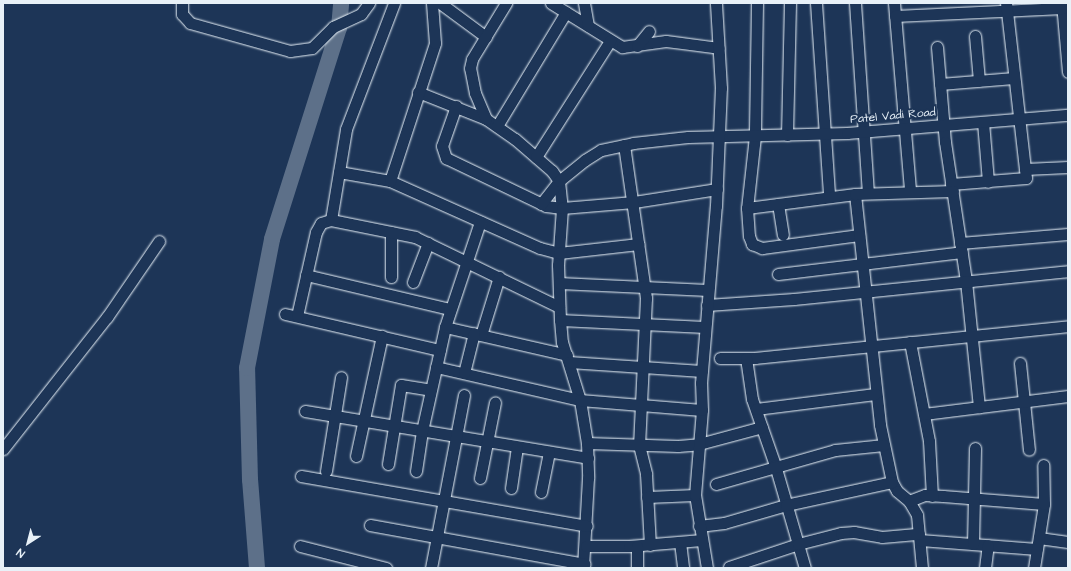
<!DOCTYPE html>
<html>
<head>
<meta charset="utf-8">
<style>
	body { margin:0 }
	#map { position:relative; width:1071px; height:571px; overflow:hidden; background:#1d3557; font-family:"Architects Daughter",sans-serif }
	div>[style] { position:absolute }
	[style*='--x'] { left:calc(var(--x)*1px); top:calc(var(--y)*1px); width:calc(var(--w)*1px); rotate:calc(var(--a)*1deg) }
	.river>* { height:16px; margin:-8px; padding:0 8px; transform-origin:8px; border-radius:8px; background:#5d7089 }
	.roads { filter:drop-shadow(0 0 1px #e8f1f8) drop-shadow(0 0 1px #e8f1f8) }
	.minor>* { height:11px; margin:-5.5px; padding:0 5.5px; transform-origin:5.5px; border-radius:5.5px; background:#1d3557 }
	span { translate:-50% -50%; white-space:nowrap; text-align:center; line-height:1.15; -webkit-text-stroke:4px #1d3557; paint-order:stroke }
	.street-label { font-size:12px; color:#e8f1f8 }
	.frame { position:absolute; inset:0; border:4px solid #e8f1f8; pointer-events:none }
	.north { position:absolute; left:8px; top:523px; width:40px; height:40px; -webkit-text-stroke:3px #1d3557; paint-order:stroke; rotate:216deg; font-size:11px; font-weight:700; line-height:16px; text-align:center; color:#e8f1f8 }
	.north::after { content:''; display:block; margin:auto; width:14px; height:18px; background:#e8f1f8; clip-path:polygon(50% 0,100% 100%,50% 72%,0 100%) }
</style>
</head>
<body>
<div id="map">
	<div class="river">
		<div style="--x:257;--y:568;--w:88;--a:-94.5"></div>
		<div style="--x:250;--y:480;--w:112;--a:-91.5"></div>
		<div style="--x:247;--y:368;--w:131;--a:-79"></div>
		<div style="--x:272;--y:239;--w:221;--a:-72.4"></div>
		<div style="--x:339;--y:28;--w:25;--a:-85"></div>
	</div>
	<div class="roads">
		<div class="minor">
			<div style="--x:182;--y:3;--w:11;--a:90"></div>
			<div style="--x:182;--y:14;--w:12;--a:48"></div>
			<div style="--x:190;--y:23;--w:104;--a:15.6"></div>
			<div style="--x:290;--y:51;--w:22;--a:-8"></div>
			<div style="--x:312;--y:48;--w:30;--a:-45"></div>
			<div style="--x:333;--y:27;--w:31;--a:-25"></div>
			<div style="--x:361;--y:14;--w:14;--a:-54"></div>
			<div style="--x:440;--y:3;--w:57;--a:36.5"></div>
			<div style="--x:551;--y:3;--w:84;--a:31.8"></div>
			<div style="--x:622;--y:47;--w:44;--a:-7.8"></div>
			<div style="--x:666;--y:41;--w:53;--a:7.5"></div>
			<div style="--x:584;--y:3;--w:23;--a:80"></div>
			<div style="--x:757;--y:3;--w:133;--a:90.9"></div>
			<div style="--x:755;--y:136;--w:72;--a:96.3"></div>
			<div style="--x:747;--y:208;--w:28;--a:86"></div>
			<div style="--x:749;--y:236;--w:9;--a:69"></div>
			<div style="--x:752;--y:244;--w:11;--a:22"></div>
			<div style="--x:762;--y:248;--w:98;--a:-7.6"></div>
			<div style="--x:816;--y:3;--w:193;--a:86.1"></div>
			<div style="--x:855;--y:3;--w:190;--a:86.1"></div>
			<div style="--x:894;--y:3;--w:189;--a:85.1"></div>
			<div style="--x:1062;--y:3;--w:69;--a:85"></div>
			<div style="--x:895;--y:16;--w:168;--a:-2.7"></div>
			<div style="--x:975;--y:36;--w:45;--a:84.9"></div>
			<div style="--x:637;--y:46;--w:19;--a:-51"></div>
			<div style="--x:937;--y:47;--w:95;--a:85.2"></div>
			<div style="--x:945;--y:142;--w:141;--a:81.4"></div>
			<div style="--x:966;--y:281;--w:127;--a:84.1"></div>
			<div style="--x:940;--y:84;--w:74;--a:-4.6"></div>
			<div style="--x:418;--y:92;--w:73;--a:21.7"></div>
			<div style="--x:486;--y:119;--w:35;--a:35"></div>
			<div style="--x:515;--y:139;--w:49;--a:40.9"></div>
			<div style="--x:552;--y:171;--w:12;--a:55"></div>
			<div style="--x:559;--y:181;--w:27;--a:84"></div>
			<div style="--x:562;--y:208;--w:57;--a:94"></div>
			<div style="--x:558;--y:265;--w:55;--a:87.9"></div>
			<div style="--x:560;--y:320;--w:22;--a:85"></div>
			<div style="--x:562;--y:342;--w:61;--a:72.8"></div>
			<div style="--x:580;--y:400;--w:44;--a:80.8"></div>
			<div style="--x:587;--y:443;--w:35;--a:88"></div>
			<div style="--x:588;--y:478;--w:90;--a:93.2"></div>
			<div style="--x:456;--y:106;--w:42;--a:109.3"></div>
			<div style="--x:442;--y:146;--w:13;--a:72"></div>
			<div style="--x:446;--y:158;--w:111;--a:25.6"></div>
			<div style="--x:546;--y:206;--w:16;--a:7"></div>
			<div style="--x:562;--y:208;--w:72;--a:-4.8"></div>
			<div style="--x:634;--y:202;--w:84;--a:-8.9"></div>
			<div style="--x:486;--y:119;--w:28;--a:-113"></div>
			<div style="--x:475;--y:93;--w:25;--a:-101"></div>
			<div style="--x:470;--y:68;--w:9;--a:-77"></div>
			<div style="--x:472;--y:59;--w:66;--a:-58.7"></div>
			<div style="--x:983;--y:122;--w:60;--a:85.2"></div>
			<div style="--x:497;--y:126;--w:133;--a:-58.8"></div>
			<div style="--x:787;--y:135;--w:132;--a:-88.7"></div>
			<div style="--x:624;--y:145;--w:155;--a:81.8"></div>
			<div style="--x:646;--y:298;--w:147;--a:92.7"></div>
			<div style="--x:639;--y:445;--w:30;--a:76"></div>
			<div style="--x:646;--y:474;--w:71;--a:86.8"></div>
			<div style="--x:536;--y:157;--w:138;--a:-57.5"></div>
			<div style="--x:1025;--y:169;--w:43;--a:-2.7"></div>
			<div style="--x:339;--y:172;--w:52;--a:10"></div>
			<div style="--x:390;--y:181;--w:164;--a:24.1"></div>
			<div style="--x:540;--y:248;--w:20;--a:15"></div>
			<div style="--x:559;--y:253;--w:80;--a:-6.5"></div>
			<div style="--x:390;--y:181;--w:145;--a:-71.9"></div>
			<div style="--x:435;--y:43;--w:40;--a:-94.3"></div>
			<div style="--x:951;--y:184;--w:75;--a:-4.6"></div>
			<div style="--x:1026;--y:178;--w:176;--a:-96.5"></div>
			<div style="--x:855;--y:194;--w:232;--a:83.8"></div>
			<div style="--x:880;--y:425;--w:58;--a:78.1"></div>
			<div style="--x:892;--y:482;--w:10;--a:61"></div>
			<div style="--x:897;--y:491;--w:16;--a:40"></div>
			<div style="--x:909;--y:501;--w:16;--a:60"></div>
			<div style="--x:917;--y:515;--w:53;--a:84.6"></div>
			<div style="--x:541;--y:204;--w:29;--a:-52"></div>
			<div style="--x:559;--y:181;--w:33;--a:-39"></div>
			<div style="--x:585;--y:160;--w:19;--a:-32"></div>
			<div style="--x:601;--y:150;--w:33;--a:-12"></div>
			<div style="--x:633;--y:143;--w:55;--a:-6.2"></div>
			<div style="--x:688;--y:137;--w:159;--a:-1.4"></div>
			<div style="--x:847;--y:133;--w:222;--a:-4.7"></div>
			<div style="--x:778;--y:204;--w:31;--a:81"></div>
			<div style="--x:747;--y:208;--w:109;--a:-7.4"></div>
			<div style="--x:855;--y:194;--w:98;--a:-1.8"></div>
			<div style="--x:331;--y:220;--w:92;--a:-80.6"></div>
			<div style="--x:346;--y:129;--w:135;--a:-69.1"></div>
			<div style="--x:960;--y:243;--w:108;--a:-4.8"></div>
			<div style="--x:778;--y:274;--w:185;--a:-6.8"></div>
			<div style="--x:306;--y:275;--w:148;--a:13.3"></div>
			<div style="--x:391;--y:277;--w:45;--a:-90"></div>
			<div style="--x:413;--y:282;--w:42;--a:-69"></div>
			<div style="--x:559;--y:283;--w:149;--a:2.7"></div>
			<div style="--x:707;--y:305;--w:87;--a:-3.9"></div>
			<div style="--x:794;--y:299;--w:275;--a:-5.8"></div>
			<div style="--x:285;--y:314;--w:159;--a:13.1"></div>
			<div style="--x:297;--y:316;--w:86;--a:-77.3"></div>
			<div style="--x:316;--y:232;--w:10;--a:-61"></div>
			<div style="--x:321;--y:223;--w:10;--a:-17"></div>
			<div style="--x:331;--y:220;--w:86;--a:11.4"></div>
			<div style="--x:415;--y:237;--w:160;--a:25.9"></div>
			<div style="--x:560;--y:320;--w:145;--a:2.8"></div>
			<div style="--x:445;--y:327;--w:125;--a:12.9"></div>
			<div style="--x:481;--y:335;--w:61;--a:-72.8"></div>
			<div style="--x:910;--y:342;--w:101;--a:79.1"></div>
			<div style="--x:929;--y:441;--w:55;--a:86.9"></div>
			<div style="--x:720;--y:358;--w:35;--a:0"></div>
			<div style="--x:755;--y:358;--w:315;--a:-5.8"></div>
			<div style="--x:746;--y:358;--w:41;--a:81.7"></div>
			<div style="--x:752;--y:399;--w:70;--a:70.8"></div>
			<div style="--x:775;--y:465;--w:107;--a:73.8"></div>
			<div style="--x:569;--y:362;--w:133;--a:3.9"></div>
			<div style="--x:1020;--y:363;--w:87;--a:84.1"></div>
			<div style="--x:436;--y:367;--w:148;--a:12.9"></div>
			<div style="--x:580;--y:400;--w:122;--a:4.7"></div>
			<div style="--x:464;--y:373;--w:41;--a:-76"></div>
			<div style="--x:756;--y:409;--w:120;--a:-7.2"></div>
			<div style="--x:305;--y:411;--w:287;--a:9.4"></div>
			<div style="--x:924;--y:414;--w:145;--a:-7.1"></div>
			<div style="--x:587;--y:443;--w:91;--a:1.9"></div>
			<div style="--x:678;--y:446;--w:21;--a:-5"></div>
			<div style="--x:699;--y:444;--w:65;--a:-15.1"></div>
			<div style="--x:3;--y:449;--w:168;--a:-51.8"></div>
			<div style="--x:107;--y:317;--w:92;--a:-55.6"></div>
			<div style="--x:356;--y:456;--w:123;--a:-77.8"></div>
			<div style="--x:388;--y:464;--w:80;--a:-80.7"></div>
			<div style="--x:401;--y:385;--w:30;--a:9"></div>
			<div style="--x:326;--y:471;--w:95;--a:-80.9"></div>
			<div style="--x:416;--y:471;--w:40;--a:-81.5"></div>
			<div style="--x:422;--y:431;--w:107;--a:-77.5"></div>
			<div style="--x:445;--y:327;--w:111;--a:-71.6"></div>
			<div style="--x:301;--y:476;--w:290;--a:9.9"></div>
			<div style="--x:480;--y:478;--w:77;--a:-78.8"></div>
			<div style="--x:716;--y:484;--w:124;--a:-15.9"></div>
			<div style="--x:835;--y:450;--w:49;--a:-5.8"></div>
			<div style="--x:511;--y:488;--w:41;--a:-81.7"></div>
			<div style="--x:541;--y:492;--w:41;--a:-78.7"></div>
			<div style="--x:647;--y:497;--w:48;--a:-2.4"></div>
			<div style="--x:909;--y:501;--w:17;--a:-21"></div>
			<div style="--x:925;--y:495;--w:18;--a:3"></div>
			<div style="--x:943;--y:496;--w:101;--a:4.5"></div>
			<div style="--x:370;--y:525;--w:218;--a:10.3"></div>
			<div style="--x:699;--y:526;--w:25;--a:-7"></div>
			<div style="--x:724;--y:523;--w:65;--a:-16.2"></div>
			<div style="--x:786;--y:505;--w:108;--a:-12.2"></div>
			<div style="--x:1039;--y:538;--w:29;--a:8"></div>
			<div style="--x:920;--y:540;--w:117;--a:4.4"></div>
			<div style="--x:680;--y:542;--w:26;--a:83"></div>
			<div style="--x:973;--y:544;--w:96;--a:-88.8"></div>
			<div style="--x:300;--y:546;--w:89;--a:14.3"></div>
			<div style="--x:586;--y:546;--w:43;--a:0"></div>
			<div style="--x:629;--y:546;--w:73;--a:-4.7"></div>
			<div style="--x:729;--y:567;--w:73;--a:-18.4"></div>
			<div style="--x:798;--y:544;--w:44;--a:-14.3"></div>
			<div style="--x:841;--y:533;--w:13;--a:-4"></div>
			<div style="--x:854;--y:532;--w:28;--a:10"></div>
			<div style="--x:882;--y:537;--w:37;--a:-5"></div>
			<div style="--x:431;--y:568;--w:176;--a:-79.2"></div>
			<div style="--x:637;--y:568;--w:22;--a:-90"></div>
			<div style="--x:707;--y:568;--w:74;--a:-99.3"></div>
			<div style="--x:695;--y:495;--w:85;--a:-85.3"></div>
			<div style="--x:702;--y:410;--w:27;--a:-92"></div>
			<div style="--x:701;--y:383;--w:178;--a:-85.2"></div>
			<div style="--x:716;--y:206;--w:118;--a:-87.6"></div>
			<div style="--x:721;--y:88;--w:85;--a:-93.4"></div>
			<div style="--x:985;--y:568;--w:23;--a:-83"></div>
			<div style="--x:1034;--y:568;--w:65;--a:-81.1"></div>
			<div style="--x:1044;--y:504;--w:39;--a:-91"></div>
		</div>
	</div>
	<div class="street-label">
		<span style="left:893px;top:116px;rotate:-5deg">Patel Vadi Road</span>
	</div>
	<div class="frame"></div>
	<div class="north">N</div>
</div>
</body>
</html>
